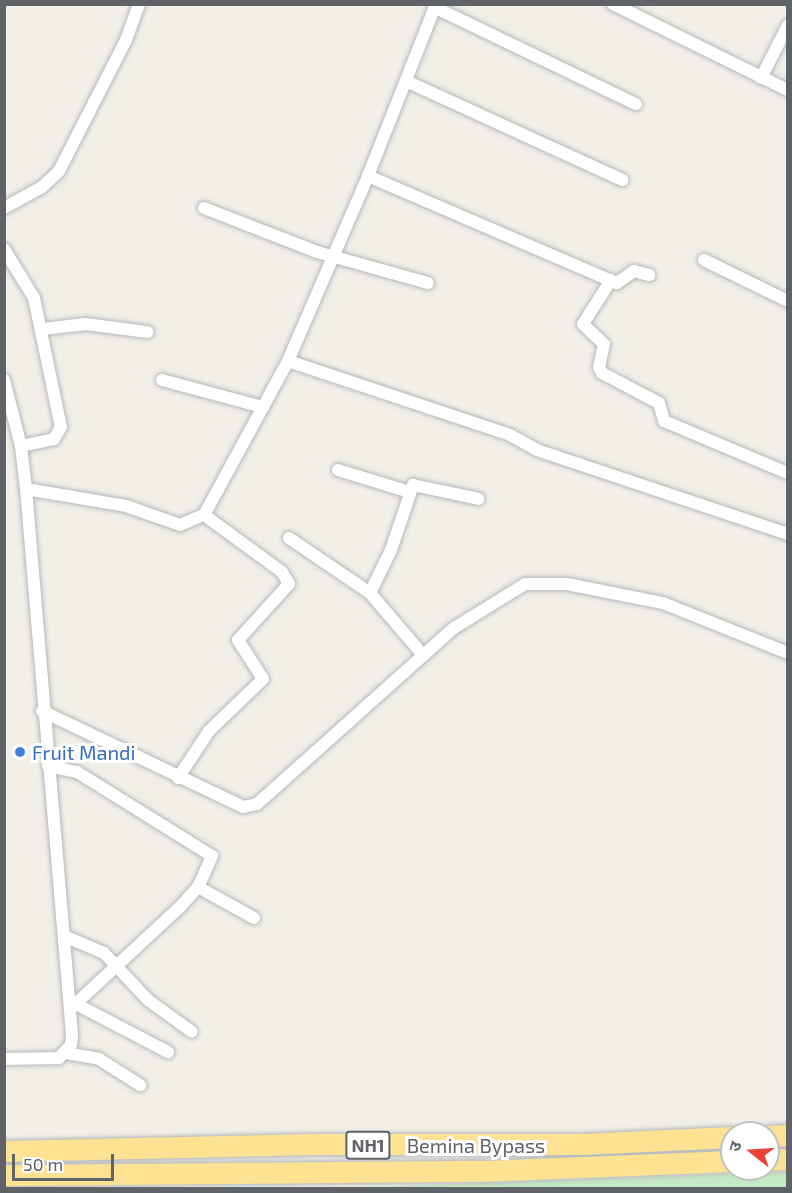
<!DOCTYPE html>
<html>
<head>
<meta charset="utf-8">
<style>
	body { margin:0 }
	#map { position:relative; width:792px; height:1193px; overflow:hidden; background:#f1efe8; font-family:"Exo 2","Noto Sans Devanagari",sans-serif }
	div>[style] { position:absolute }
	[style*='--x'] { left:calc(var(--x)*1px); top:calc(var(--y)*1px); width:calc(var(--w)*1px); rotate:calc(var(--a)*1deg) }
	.green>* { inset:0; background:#c5e8c5 }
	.roads { filter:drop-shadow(0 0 2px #b5b8bc) drop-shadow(0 0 2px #b5b8bc) }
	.street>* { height:12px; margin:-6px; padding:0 6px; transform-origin:6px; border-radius:6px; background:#fff }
	.highway>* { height:21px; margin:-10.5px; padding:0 10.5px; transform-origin:10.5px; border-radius:10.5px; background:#fde293 }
	.dots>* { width:16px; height:16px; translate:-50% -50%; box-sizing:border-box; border:3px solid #fff; border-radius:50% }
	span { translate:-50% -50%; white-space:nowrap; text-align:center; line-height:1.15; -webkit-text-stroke:6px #fff; paint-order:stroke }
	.shield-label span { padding:2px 4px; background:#fff; border:2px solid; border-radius:4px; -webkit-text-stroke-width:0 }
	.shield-label { font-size:18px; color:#5f6368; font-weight:700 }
	.shop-label { font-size:20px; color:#366cbe }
	.left { translate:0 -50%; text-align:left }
	.street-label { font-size:20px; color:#5f6368 }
	.frame { position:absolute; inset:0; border:6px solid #5f6368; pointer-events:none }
	.north { position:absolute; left:720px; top:1121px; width:60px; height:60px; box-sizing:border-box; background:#fff; border:2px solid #bfc1c3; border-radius:50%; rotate:287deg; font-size:16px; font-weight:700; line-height:24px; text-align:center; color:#5f6368 }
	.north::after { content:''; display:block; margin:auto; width:21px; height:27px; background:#ea4335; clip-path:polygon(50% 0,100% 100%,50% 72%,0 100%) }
	.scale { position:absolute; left:12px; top:1154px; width:102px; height:27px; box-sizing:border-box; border:3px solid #5f6368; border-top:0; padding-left:8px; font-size:18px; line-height:21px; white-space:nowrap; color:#5f6368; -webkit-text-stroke:4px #fff; paint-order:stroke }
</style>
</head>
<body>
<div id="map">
	<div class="green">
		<div style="clip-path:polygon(787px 1172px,787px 1188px,340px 1188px)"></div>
	</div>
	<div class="roads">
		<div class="street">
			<div style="--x:613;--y:4;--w:195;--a:26.2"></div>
			<div style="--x:434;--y:7;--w:224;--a:25.7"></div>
			<div style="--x:761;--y:78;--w:59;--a:-63"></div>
			<div style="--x:406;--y:81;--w:238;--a:24.6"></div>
			<div style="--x:368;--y:176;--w:271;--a:23.3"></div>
			<div style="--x:617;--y:283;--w:21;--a:-35"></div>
			<div style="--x:634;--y:271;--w:16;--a:15"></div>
			<div style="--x:4;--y:208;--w:43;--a:-28.9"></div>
			<div style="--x:42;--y:187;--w:23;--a:-43"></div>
			<div style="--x:59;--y:171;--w:147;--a:-62.9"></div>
			<div style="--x:126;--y:40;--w:38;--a:-70"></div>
			<div style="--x:204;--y:208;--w:121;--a:21.3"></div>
			<div style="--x:317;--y:252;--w:115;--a:15.6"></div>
			<div style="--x:4;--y:249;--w:57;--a:58.5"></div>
			<div style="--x:34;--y:298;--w:132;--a:78.2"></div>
			<div style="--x:61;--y:427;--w:14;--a:120"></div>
			<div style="--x:54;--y:439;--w:34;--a:168"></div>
			<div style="--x:704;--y:260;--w:93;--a:26"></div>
			<div style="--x:611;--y:280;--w:52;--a:122.5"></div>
			<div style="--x:583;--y:324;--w:29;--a:44"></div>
			<div style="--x:604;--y:344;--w:24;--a:102"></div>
			<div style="--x:599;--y:367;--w:7;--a:63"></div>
			<div style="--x:602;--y:373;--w:64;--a:27.8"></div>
			<div style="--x:659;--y:403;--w:19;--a:74"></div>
			<div style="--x:664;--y:421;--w:134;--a:22.8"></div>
			<div style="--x:42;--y:329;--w:44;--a:-6.5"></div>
			<div style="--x:86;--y:324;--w:62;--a:7.5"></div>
			<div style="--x:288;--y:361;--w:234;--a:18.4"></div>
			<div style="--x:510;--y:435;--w:31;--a:29"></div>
			<div style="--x:537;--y:450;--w:265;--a:18.5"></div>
			<div style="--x:4;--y:380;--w:68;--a:75.6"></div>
			<div style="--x:21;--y:446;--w:43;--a:83.4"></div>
			<div style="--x:26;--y:489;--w:548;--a:85.18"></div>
			<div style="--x:72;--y:1035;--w:10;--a:96"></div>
			<div style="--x:71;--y:1045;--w:18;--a:133"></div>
			<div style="--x:59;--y:1058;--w:55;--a:179"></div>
			<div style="--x:162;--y:380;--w:105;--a:15"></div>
			<div style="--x:338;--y:470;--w:75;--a:17"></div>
			<div style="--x:26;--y:489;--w:101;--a:9.6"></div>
			<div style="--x:126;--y:506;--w:57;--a:19.4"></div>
			<div style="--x:180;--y:525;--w:26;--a:-23"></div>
			<div style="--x:204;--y:515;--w:175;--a:-61.4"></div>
			<div style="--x:288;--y:361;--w:202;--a:-66.6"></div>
			<div style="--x:368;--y:176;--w:185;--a:-68.4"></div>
			<div style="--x:289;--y:538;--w:98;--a:34.2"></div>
			<div style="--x:370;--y:593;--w:82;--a:49.5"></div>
			<div style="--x:370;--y:593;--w:48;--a:-64"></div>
			<div style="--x:391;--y:550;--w:69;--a:-71.3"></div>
			<div style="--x:413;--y:485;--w:67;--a:12"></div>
			<div style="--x:42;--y:711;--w:223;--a:25.5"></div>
			<div style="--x:243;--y:807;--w:14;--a:-12"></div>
			<div style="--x:257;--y:804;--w:264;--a:-41.8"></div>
			<div style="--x:454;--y:628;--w:84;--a:-31.8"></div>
			<div style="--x:525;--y:584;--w:42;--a:0"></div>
			<div style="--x:567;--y:584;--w:98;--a:11.2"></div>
			<div style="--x:663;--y:603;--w:135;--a:21.8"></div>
			<div style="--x:48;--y:766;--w:30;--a:12"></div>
			<div style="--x:77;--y:772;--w:159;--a:31.9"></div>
			<div style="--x:212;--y:856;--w:34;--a:114"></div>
			<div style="--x:198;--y:887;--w:24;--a:132"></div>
			<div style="--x:182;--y:905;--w:153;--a:137.1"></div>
			<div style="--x:178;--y:778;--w:56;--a:-56.6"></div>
			<div style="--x:209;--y:731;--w:75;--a:-43.9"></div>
			<div style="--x:263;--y:679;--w:46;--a:-122.7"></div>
			<div style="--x:238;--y:640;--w:76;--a:-47.7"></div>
			<div style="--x:289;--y:584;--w:14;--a:-120"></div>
			<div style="--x:282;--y:572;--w:97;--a:-143.8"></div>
			<div style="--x:198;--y:887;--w:64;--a:29"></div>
			<div style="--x:64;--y:936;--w:43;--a:23"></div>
			<div style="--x:104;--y:953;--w:64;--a:46.9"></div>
			<div style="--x:148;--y:1000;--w:54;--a:36"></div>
			<div style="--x:76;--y:1004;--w:104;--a:27.6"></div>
			<div style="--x:66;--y:1053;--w:34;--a:10"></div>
			<div style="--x:99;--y:1059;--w:49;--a:32.4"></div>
		</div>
		<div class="highway">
			<div style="--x:768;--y:1136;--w:20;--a:-3"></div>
			<div style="--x:4;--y:1151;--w:310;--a:-1.3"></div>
			<div style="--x:314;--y:1144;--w:268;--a:0"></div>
			<div style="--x:582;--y:1144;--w:150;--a:-2.7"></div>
			<div style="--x:768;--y:1160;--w:20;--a:-3"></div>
			<div style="--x:4;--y:1175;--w:479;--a:-0.5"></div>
			<div style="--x:483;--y:1171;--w:249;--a:-2.3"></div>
		</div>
	</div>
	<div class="dots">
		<div style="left:20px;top:752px;background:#3f7fe0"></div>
	</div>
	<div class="shield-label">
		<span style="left:368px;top:1145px">NH1</span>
	</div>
	<div class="shop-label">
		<span class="left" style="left:32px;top:752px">Fruit Mandi</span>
	</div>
	<div class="street-label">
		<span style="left:476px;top:1145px">Bemina Bypass</span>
	</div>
	<div class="frame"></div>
	<div class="north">उ</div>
	<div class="scale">50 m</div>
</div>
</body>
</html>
